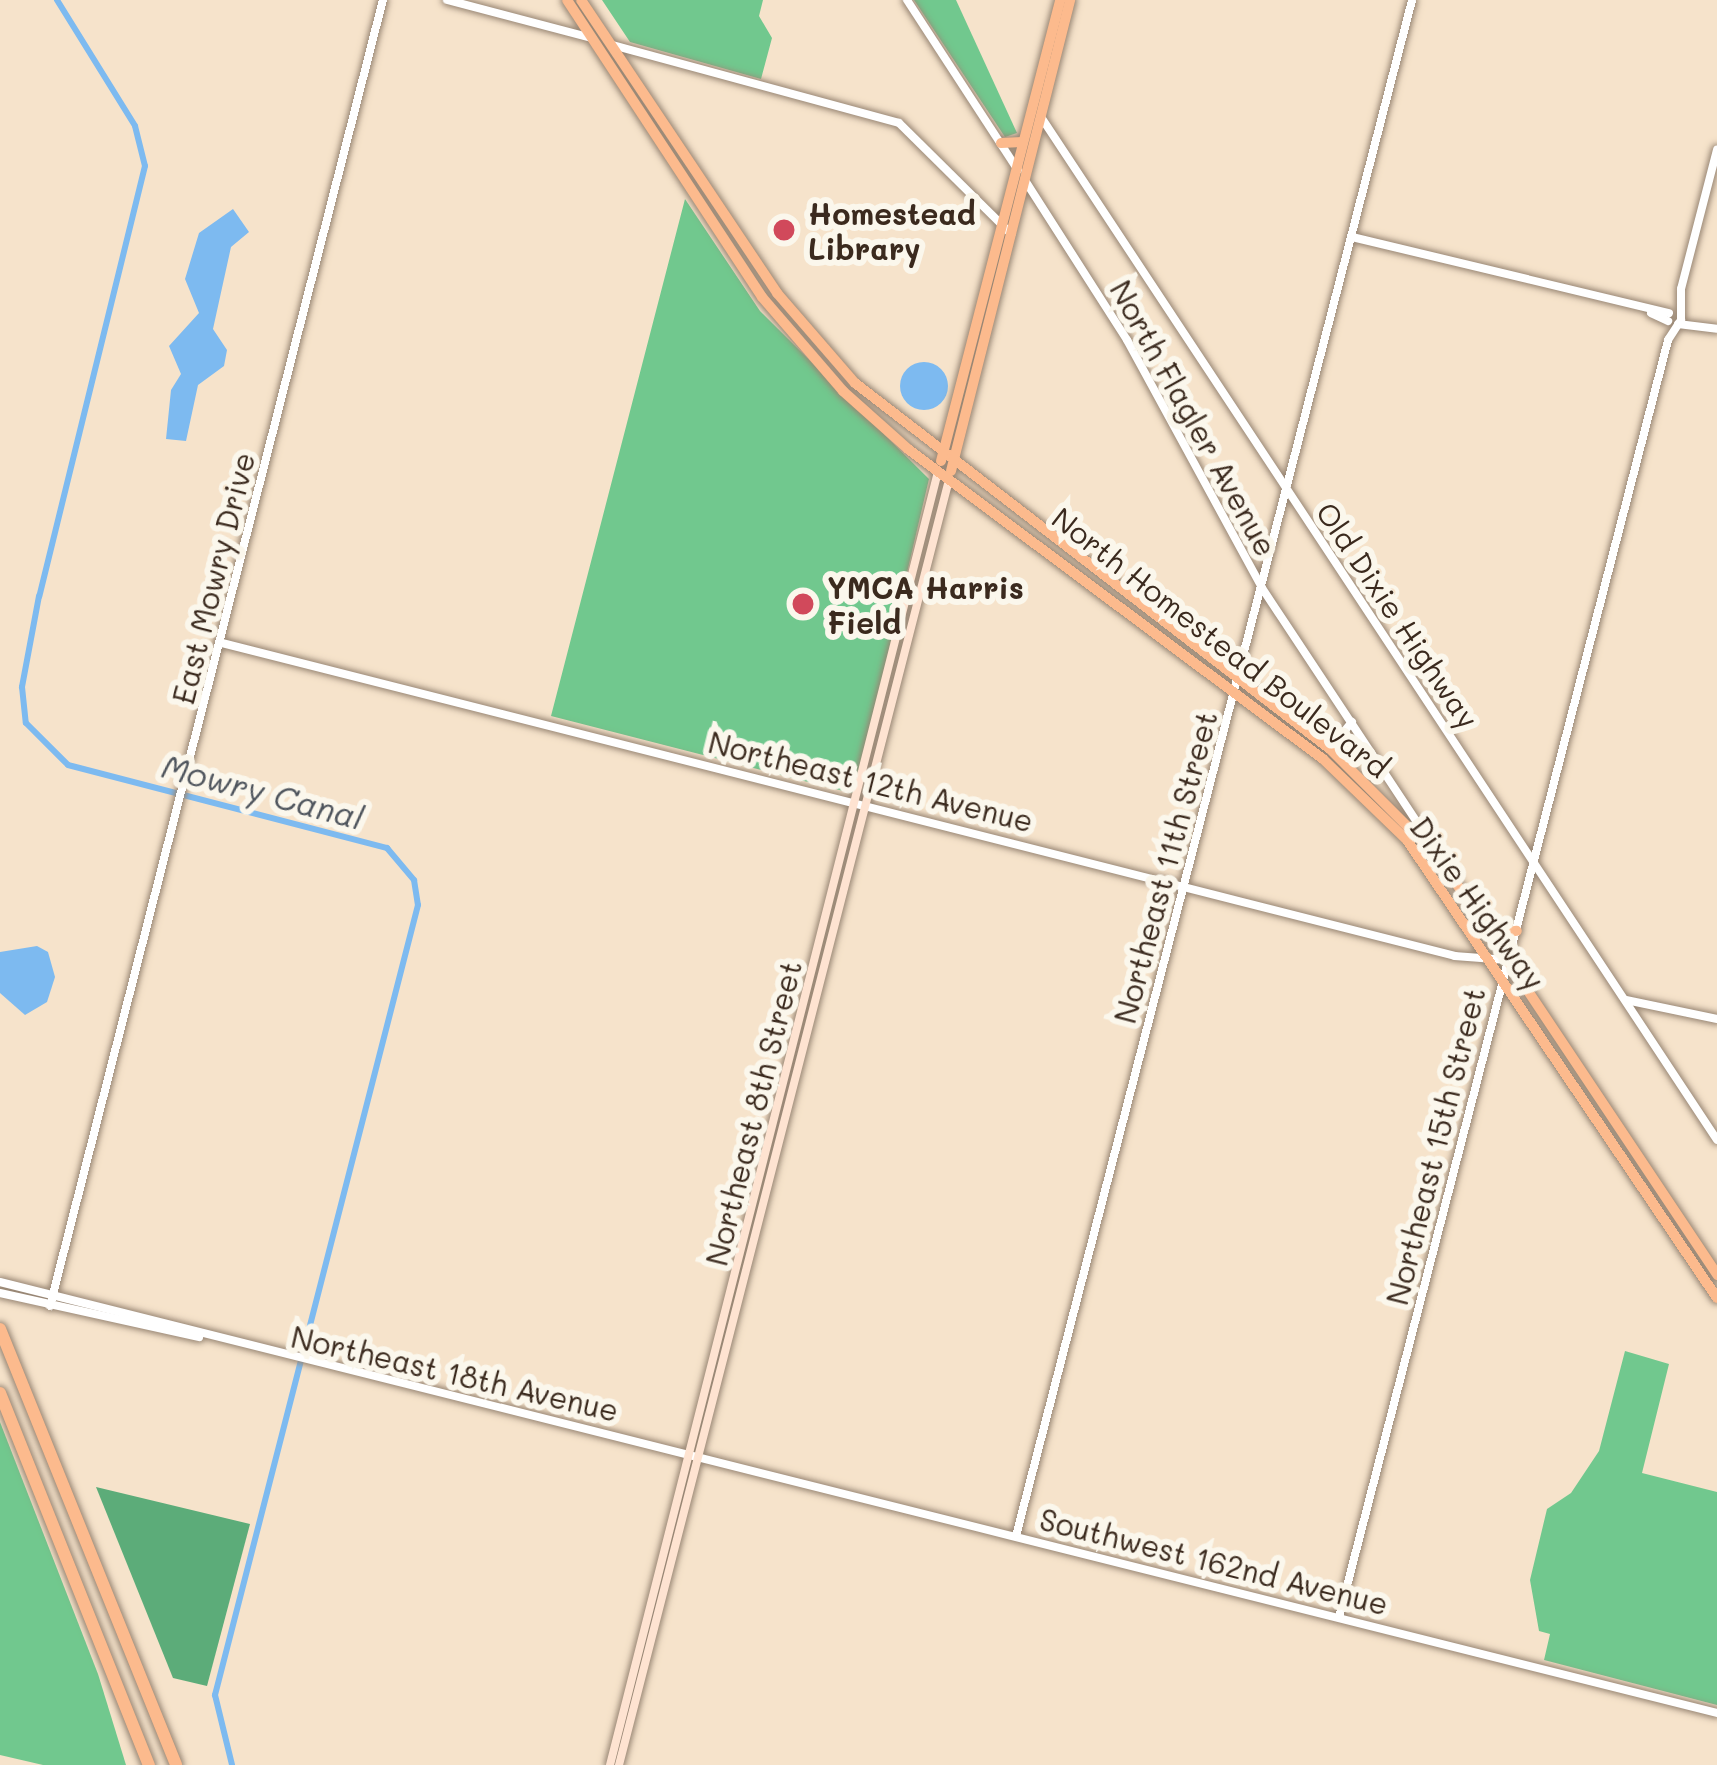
<!DOCTYPE html>
<html>
<head>
<meta charset="utf-8">
<style>
	body { margin:0 }
	#map { position:relative; width:1717px; height:1765px; overflow:hidden; background:#f6e3cb; font-family:Mali,sans-serif }
	div>[style] { position:absolute }
	[style*='--x'] { left:calc(var(--x)*1px); top:calc(var(--y)*1px); width:calc(var(--w)*1px); rotate:calc(var(--a)*1deg) }
	.green>* { inset:0; background:#71c88e }
	.forest>* { inset:0; background:#5cac79 }
	.water>* { inset:0; background:#7dbaf0 }
	.round { border-radius:50% }
	.canal>* { height:6px; margin:-3px; padding:0 3px; transform-origin:3px; border-radius:3px; background:#7dbaf0 }
	.roads { filter:drop-shadow(0 0 3px #988674) drop-shadow(0 0 3px #988674) }
	.tertiary>* { height:8px; margin:-4px; padding:0 4px; transform-origin:4px; border-radius:4px; background:#fff }
	.secondary>* { height:8px; margin:-4px; padding:0 4px; transform-origin:4px; border-radius:4px; background:#fee3d1 }
	.trunk>* { height:10px; margin:-5px; padding:0 5px; transform-origin:5px; border-radius:5px; background:#fcba8d }
	.motorway>* { height:12px; margin:-6px; padding:0 6px; transform-origin:6px; border-radius:6px; background:#fcba8d }
	.dots>* { width:33px; height:33px; translate:-50% -50%; box-sizing:border-box; border:6px solid #fbf7ec; border-radius:50% }
	span { translate:-50% -50%; white-space:nowrap; text-align:center; line-height:1.15; -webkit-text-stroke:12px #fbf7ec; paint-order:stroke }
	.poi-label { font-size:30px; color:#3b2a1e; font-weight:700 }
	.left { translate:0 -50%; text-align:left }
	.street-label { font-size:30px; color:#3b2a1e }
	.water-label { font-size:33px; color:#4f555d; font-style:italic }
</style>
</head>
<body>
<div id="map">
	<div class="green">
		<div style="clip-path:polygon(602px 0,763px 0,759px 16px,772px 38px,761px 79px,630px 42px)"></div>
		<div style="clip-path:polygon(914px 0,956px 0,1017px 133px,1005px 137px)"></div>
		<div style="clip-path:polygon(685px 199px,760px 311px,929px 479px,855px 794px,551px 716px)"></div>
		<div style="clip-path:polygon(1625px 1351px,1669px 1364px,1642px 1473px,1717px 1492px,1717px 1705px,1544px 1660px,1550px 1634px,1539px 1631px,1530px 1580px,1547px 1509px,1571px 1493px,1599px 1451px)"></div>
		<div style="clip-path:polygon(0 1422px,98px 1674px,126px 1765px,43px 1765px,0 1755px)"></div>
	</div>
	<div class="forest">
		<div style="clip-path:polygon(96px 1487px,250px 1524px,207px 1686px,173px 1678px)"></div>
	</div>
	<div class="water">
		<div style="clip-path:polygon(233px 209px,249px 232px,231px 247px,213px 329px,227px 350px,224px 366px,198px 385px,186px 441px,166px 439px,171px 390px,181px 374px,169px 346px,199px 313px,185px 279px,199px 233px)"></div>
		<div class="round" style="left:900px;top:362px;width:48px;height:48px"></div>
		<div style="clip-path:polygon(37px 946px,48px 952px,55px 977px,47px 1002px,25px 1015px,0 993px,0 952px)"></div>
	</div>
	<div class="canal">
		<div style="--x:57;--y:0;--w:148;--a:58.2"></div>
		<div style="--x:135;--y:126;--w:41;--a:76"></div>
		<div style="--x:145;--y:166;--w:443;--a:103.8"></div>
		<div style="--x:39;--y:596;--w:93;--a:100.6"></div>
		<div style="--x:22;--y:687;--w:36;--a:84"></div>
		<div style="--x:26;--y:723;--w:59;--a:45"></div>
		<div style="--x:68;--y:765;--w:330;--a:14.6"></div>
		<div style="--x:387;--y:848;--w:42;--a:49.8"></div>
		<div style="--x:414;--y:880;--w:25;--a:81"></div>
		<div style="--x:418;--y:905;--w:816;--a:104.41"></div>
		<div style="--x:215;--y:1695;--w:72;--a:76.3"></div>
	</div>
	<div class="roads">
		<div class="tertiary">
			<div style="--x:447;--y:0;--w:150;--a:14.7"></div>
			<div style="--x:907;--y:0;--w:203;--a:56.9"></div>
			<div style="--x:612;--y:45;--w:297;--a:15.2"></div>
			<div style="--x:899;--y:123;--w:158;--a:44.7"></div>
			<div style="--x:1041;--y:117;--w:1226;--a:56.54"></div>
			<div style="--x:1026;--y:182;--w:188;--a:57.4"></div>
			<div style="--x:1127;--y:340;--w:282;--a:61.4"></div>
			<div style="--x:1262;--y:588;--w:319;--a:56.5"></div>
			<div style="--x:1352;--y:237;--w:326;--a:13.5"></div>
			<div style="--x:1651;--y:313;--w:19;--a:25"></div>
			<div style="--x:1678;--y:324;--w:39;--a:7"></div>
			<div style="--x:222;--y:643;--w:1272;--a:14.24"></div>
			<div style="--x:1455;--y:956;--w:52;--a:4.4"></div>
			<div style="--x:1330;--y:749;--w:35;--a:-51"></div>
			<div style="--x:1626;--y:1000;--w:93;--a:11.8"></div>
			<div style="--x:0;--y:1282;--w:1770;--a:14.09"></div>
			<div style="--x:0;--y:1293;--w:204;--a:12.5"></div>
			<div style="--x:50;--y:1306;--w:1348;--a:-75.7"></div>
			<div style="--x:1016;--y:1536;--w:1586;--a:-75.54"></div>
			<div style="--x:1339;--y:1617;--w:1319;--a:-75.55"></div>
			<div style="--x:1668;--y:340;--w:24;--a:-57"></div>
			<div style="--x:1681;--y:320;--w:31;--a:-90"></div>
			<div style="--x:1681;--y:289;--w:144;--a:-75.5"></div>
		</div>
		<div class="secondary">
			<div style="--x:610;--y:1765;--w:1334;--a:-75.77"></div>
			<div style="--x:619;--y:1765;--w:1327;--a:-75.6"></div>
		</div>
		<div class="trunk">
			<div style="--x:567;--y:0;--w:355;--a:56.7"></div>
			<div style="--x:762;--y:297;--w:124;--a:49.2"></div>
			<div style="--x:843;--y:391;--w:87;--a:41.7"></div>
			<div style="--x:908;--y:449;--w:518;--a:36.76"></div>
			<div style="--x:1323;--y:759;--w:117;--a:44"></div>
			<div style="--x:1407;--y:840;--w:553;--a:55.91"></div>
			<div style="--x:581;--y:0;--w:353;--a:56.2"></div>
			<div style="--x:777;--y:293;--w:119;--a:49.1"></div>
			<div style="--x:855;--y:383;--w:600;--a:37.62"></div>
			<div style="--x:1330;--y:749;--w:156;--a:45"></div>
			<div style="--x:1440;--y:859;--w:500;--a:56.3"></div>
			<div style="--x:1001;--y:143;--w:21;--a:-3"></div>
			<div style="--x:941;--y:461;--w:476;--a:-75.5"></div>
			<div style="--x:951;--y:471;--w:486;--a:-75.8"></div>
			<div style="--x:1491;--y:934;--w:26;--a:-7"></div>
		</div>
		<div class="motorway">
			<div style="--x:0;--y:1329;--w:470;--a:68"></div>
			<div style="--x:0;--y:1393;--w:401;--a:68.2"></div>
		</div>
	</div>
	<div class="dots">
		<div style="left:784px;top:230px;background:#d1495b"></div>
		<div style="left:803px;top:604px;background:#d1495b"></div>
	</div>
	<div class="poi-label">
		<span class="left" style="left:808px;top:230px">Homestead<br>Library</span>
		<span class="left" style="left:827px;top:604px">YMCA Harris<br>Field</span>
	</div>
	<div class="street-label">
		<span style="left:1194px;top:418px;rotate:61deg">North Flagler Avenue</span>
		<span style="left:213px;top:578px;rotate:-76deg">East Mowry Drive</span>
		<span style="left:1398px;top:615px;rotate:56deg">Old Dixie Highway</span>
		<span style="left:1221px;top:642px;rotate:38deg">North Homestead Boulevard</span>
		<span style="left:871px;top:781px;rotate:14deg">Northeast 12th Avenue</span>
		<span style="left:1165px;top:867px;rotate:-75deg">Northeast 11th Street</span>
		<span style="left:1478px;top:903px;rotate:54deg">Dixie Highway</span>
		<span style="left:753px;top:1113px;rotate:-76deg">Northeast 8th Street</span>
		<span style="left:1435px;top:1146px;rotate:-76deg">Northeast 15th Street</span>
		<span style="left:455px;top:1373px;rotate:13deg">Northeast 18th Avenue</span>
		<span style="left:1214px;top:1561px;rotate:14deg">Southwest 162nd Avenue</span>
	</div>
	<div class="water-label">
		<span style="left:263px;top:791px;rotate:15deg">Mowry Canal</span>
	</div>
</div>
</body>
</html>
